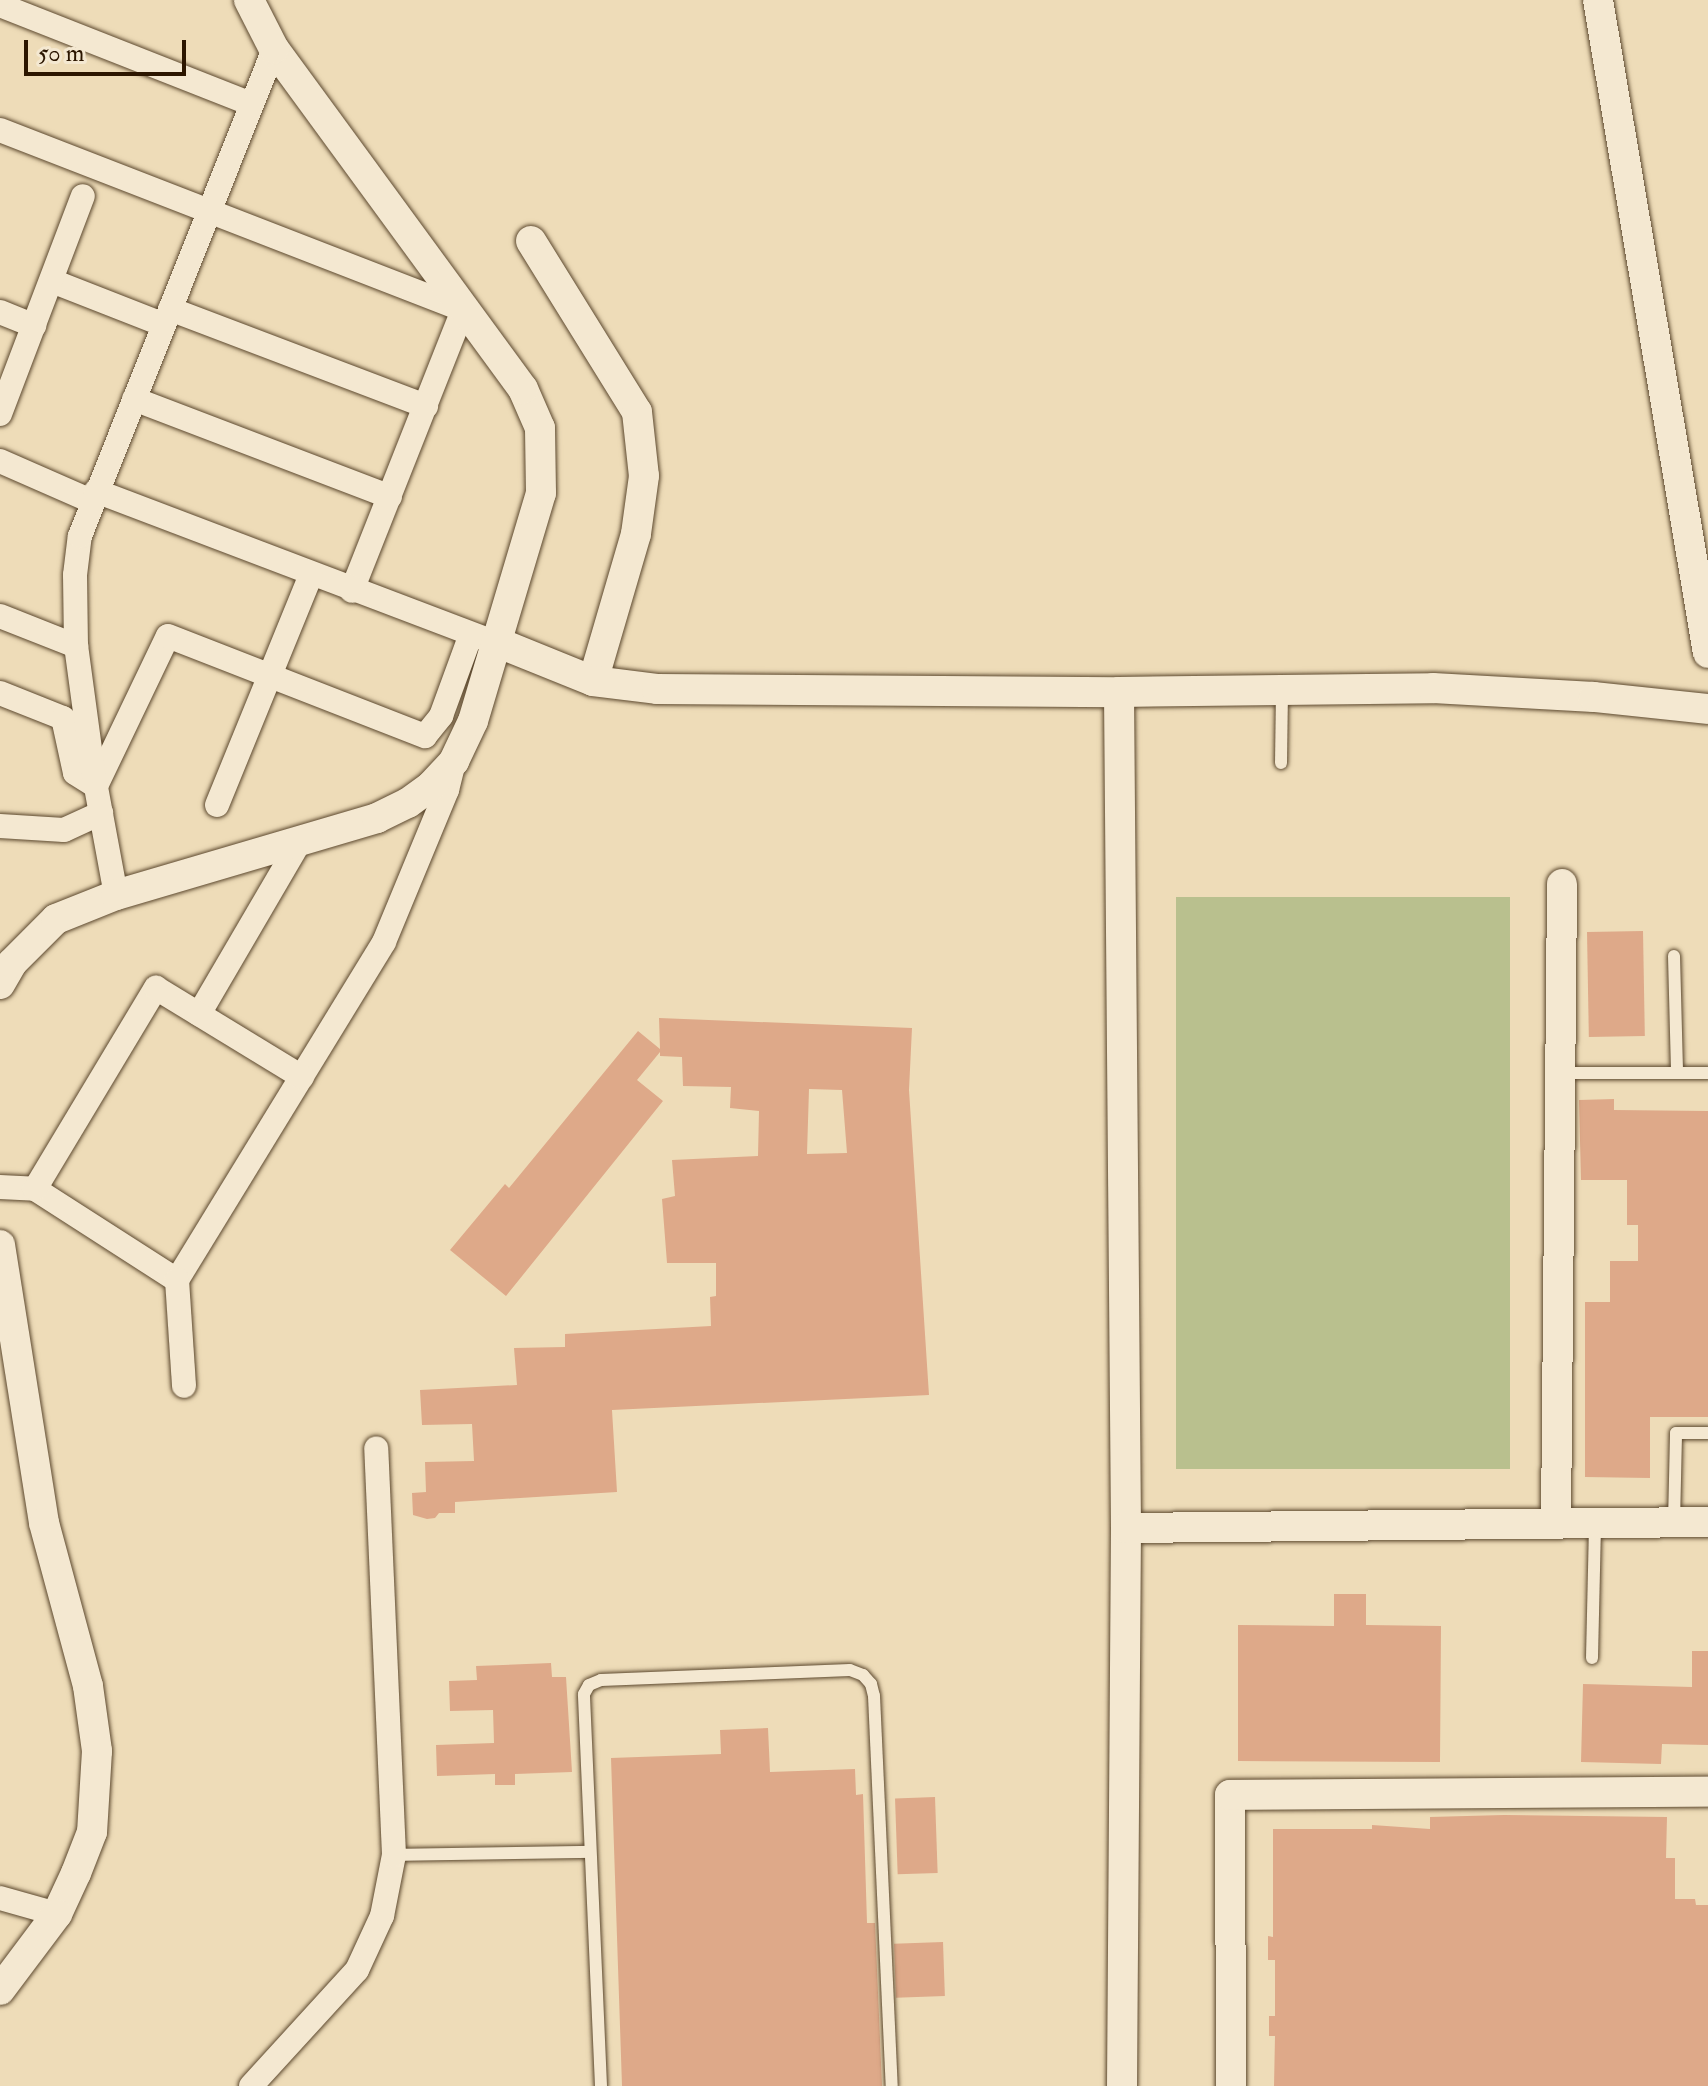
<!DOCTYPE html>
<html>
<head>
<meta charset="utf-8">
<style>
	body { margin:0 }
	#map { position:relative; width:1708px; height:2086px; overflow:hidden; background:#eedcb8; font-family:"IM FELL Double Pica",serif }
	div>[style] { position:absolute }
	[style*='--x'] { left:calc(var(--x)*1px); top:calc(var(--y)*1px); width:calc(var(--w)*1px); rotate:calc(var(--a)*1deg) }
	.green>* { inset:0; background:#b9c08e; transform-origin:0 0 }
	.building>* { inset:0; background:#dea989; transform-origin:0 0 }
	.roads { filter:drop-shadow(0 0 2px #5c482e) drop-shadow(0 0 2px #5c482e) }
	.service>* { height:12px; margin:-6px; padding:0 6px; transform-origin:6px; border-radius:6px; background:#f4e8d1 }
	.minor>* { height:24px; margin:-12px; padding:0 12px; transform-origin:12px; border-radius:12px; background:#f4e8d1 }
	.tertiary>* { height:30px; margin:-15px; padding:0 15px; transform-origin:15px; border-radius:15px; background:#f4e8d1 }
	span { translate:-50% -50%; white-space:nowrap; text-align:center; line-height:1.15; -webkit-text-stroke:7px #f4e8d1; paint-order:stroke }
	.scale { position:absolute; left:24px; top:40px; width:162px; height:36px; box-sizing:border-box; border:4px solid #2c1600; border-top:0; padding-left:10px; font-size:24px; line-height:28px; white-space:nowrap; color:#2c1600; -webkit-text-stroke:6px #f4e8d1; paint-order:stroke }
</style>
</head>
<body>
<div id="map">
	<div class="green">
		<div style="left:1176px;top:897px;width:334px;height:572px"></div>
	</div>
	<div class="building">
		<div style="left:1643px;top:931px;width:105px;height:56px;rotate:89deg"></div>
		<div style="clip-path:polygon(evenodd,659px 1018px,912px 1028px,909px 1090px,929px 1395px,612px 1410px,617px 1492px,455px 1502px,455px 1513px,439px 1513px,435px 1518px,427px 1519px,413px 1515px,412px 1493px,426px 1492px,425px 1462px,474px 1461px,472px 1424px,422px 1425px,420px 1390px,517px 1385px,514px 1348px,565px 1347px,565px 1334px,711px 1326px,710px 1297px,716px 1296px,716px 1263px,667px 1263px,662px 1199px,675px 1196px,672px 1160px,758px 1156px,759px 1111px,730px 1108px,731px 1087px,683px 1086px,682px 1057px,660px 1056px,660px 1052px,637px 1080px,663px 1101px,506px 1296px,450px 1250px,505px 1184px,509px 1188px,638px 1031px,660px 1049px,659px 1018px,809px 1089px,842px 1090px,847px 1153px,807px 1154px,809px 1089px)"></div>
		<div style="clip-path:polygon(1614px 1099px,1614px 1110px,1708px 1111px,1708px 1417px,1650px 1417px,1650px 1478px,1585px 1477px,1585px 1302px,1610px 1302px,1610px 1261px,1638px 1261px,1638px 1225px,1627px 1225px,1627px 1180px,1581px 1180px,1579px 1100px)"></div>
		<div style="clip-path:polygon(1334px 1594px,1366px 1594px,1366px 1625px,1441px 1626px,1440px 1762px,1238px 1761px,1238px 1625px,1334px 1626px)"></div>
		<div style="clip-path:polygon(1692px 1651px,1708px 1651px,1708px 1745px,1662px 1744px,1661px 1764px,1581px 1762px,1583px 1684px,1692px 1687px)"></div>
		<div style="clip-path:polygon(551px 1663px,552px 1677px,566px 1677px,572px 1772px,515px 1774px,515px 1785px,495px 1785px,495px 1774px,437px 1776px,436px 1745px,494px 1743px,493px 1710px,450px 1711px,449px 1681px,477px 1680px,476px 1666px)"></div>
		<div style="clip-path:polygon(768px 1728px,770px 1772px,855px 1769px,856px 1795px,863px 1794px,867px 1923px,875px 1923px,882px 2086px,622px 2086px,611px 1758px,721px 1754px,720px 1730px)"></div>
		<div style="left:935px;top:1797px;width:76px;height:40px;rotate:88deg"></div>
		<div style="clip-path:polygon(1504px 1815px,1667px 1817px,1666px 1858px,1675px 1858px,1675px 1899px,1695px 1899px,1696px 1905px,1708px 1905px,1708px 2086px,1274px 2086px,1275px 2036px,1269px 2036px,1269px 2016px,1275px 2016px,1275px 1960px,1268px 1960px,1268px 1936px,1273px 1937px,1273px 1829px,1372px 1829px,1372px 1825px,1430px 1829px,1430px 1817px)"></div>
		<div style="left:943px;top:1942px;width:54px;height:49px;rotate:88deg"></div>
	</div>
	<div class="roads">
		<div class="service">
			<div style="--x:1281;--y:763;--w:73;--a:-89.2"></div>
			<div style="--x:1674;--y:956;--w:117;--a:88.5"></div>
			<div style="--x:1561;--y:1073;--w:147;--a:0"></div>
			<div style="--x:1674;--y:1523;--w:90;--a:-88.7"></div>
			<div style="--x:1676;--y:1433;--w:32;--a:0"></div>
			<div style="--x:1592;--y:1658;--w:135;--a:-88.7"></div>
			<div style="--x:394;--y:1855;--w:195;--a:-0.9"></div>
			<div style="--x:601;--y:2086;--w:392;--a:-92.5"></div>
			<div style="--x:584;--y:1694;--w:10;--a:-61"></div>
			<div style="--x:589;--y:1685;--w:13;--a:-23"></div>
			<div style="--x:601;--y:1680;--w:249;--a:-2.3"></div>
			<div style="--x:850;--y:1670;--w:14;--a:21"></div>
			<div style="--x:863;--y:1675;--w:12;--a:48"></div>
			<div style="--x:871;--y:1684;--w:12;--a:76"></div>
			<div style="--x:874;--y:1696;--w:390;--a:87.4"></div>
		</div>
		<div class="minor">
			<div style="--x:0;--y:5;--w:270;--a:21.5"></div>
			<div style="--x:0;--y:130;--w:497;--a:21.2"></div>
			<div style="--x:463;--y:310;--w:302;--a:111.6"></div>
			<div style="--x:52;--y:281;--w:120;--a:21.4"></div>
			<div style="--x:170;--y:309;--w:274;--a:20.8"></div>
			<div style="--x:0;--y:312;--w:37;--a:22"></div>
			<div style="--x:134;--y:399;--w:274;--a:20.9"></div>
			<div style="--x:0;--y:414;--w:233;--a:-69.2"></div>
			<div style="--x:0;--y:461;--w:99;--a:23.7"></div>
			<div style="--x:96;--y:491;--w:416;--a:20.8"></div>
			<div style="--x:0;--y:616;--w:82;--a:21.5"></div>
			<div style="--x:0;--y:693;--w:68;--a:21.6"></div>
			<div style="--x:63;--y:718;--w:56;--a:77.7"></div>
			<div style="--x:75;--y:773;--w:25;--a:32"></div>
			<div style="--x:96;--y:786;--w:166;--a:-64.4"></div>
			<div style="--x:168;--y:636;--w:276;--a:21.3"></div>
			<div style="--x:425;--y:736;--w:26;--a:-51"></div>
			<div style="--x:441;--y:716;--w:87;--a:-69.9"></div>
			<div style="--x:217;--y:805;--w:248;--a:-67.8"></div>
			<div style="--x:0;--y:826;--w:64;--a:3.6"></div>
			<div style="--x:64;--y:830;--w:41;--a:-24.7"></div>
			<div style="--x:116;--y:895;--w:126;--a:-100.5"></div>
			<div style="--x:93;--y:771;--w:126;--a:-97.7"></div>
			<div style="--x:76;--y:646;--w:71;--a:-90.8"></div>
			<div style="--x:75;--y:575;--w:39;--a:-83"></div>
			<div style="--x:80;--y:536;--w:524;--a:-68.28"></div>
			<div style="--x:199;--y:1014;--w:200;--a:-59.7"></div>
			<div style="--x:0;--y:1187;--w:35;--a:3"></div>
			<div style="--x:35;--y:1189;--w:169;--a:32.7"></div>
			<div style="--x:177;--y:1280;--w:396;--a:-58.5"></div>
			<div style="--x:384;--y:942;--w:165;--a:-67.5"></div>
			<div style="--x:447;--y:790;--w:30;--a:-76"></div>
			<div style="--x:35;--y:1189;--w:235;--a:-59"></div>
			<div style="--x:156;--y:988;--w:171;--a:31.4"></div>
			<div style="--x:177;--y:1280;--w:106;--a:86.2"></div>
			<div style="--x:0;--y:1898;--w:59;--a:15.7"></div>
			<div style="--x:251;--y:2086;--w:157;--a:-47.6"></div>
			<div style="--x:357;--y:1970;--w:60;--a:-65.2"></div>
			<div style="--x:382;--y:1916;--w:62;--a:-78.9"></div>
			<div style="--x:394;--y:1855;--w:407;--a:-92.5"></div>
		</div>
		<div class="tertiary">
			<div style="--x:1598;--y:0;--w:662;--a:80.44"></div>
			<div style="--x:531;--y:241;--w:201;--a:58.2"></div>
			<div style="--x:637;--y:412;--w:64;--a:83.8"></div>
			<div style="--x:644;--y:476;--w:59;--a:97.9"></div>
			<div style="--x:636;--y:534;--w:153;--a:106.3"></div>
			<div style="--x:499;--y:643;--w:101;--a:22"></div>
			<div style="--x:593;--y:681;--w:64;--a:7.1"></div>
			<div style="--x:657;--y:689;--w:462;--a:0.4"></div>
			<div style="--x:1119;--y:692;--w:314;--a:-0.7"></div>
			<div style="--x:1433;--y:688;--w:161;--a:3.2"></div>
			<div style="--x:1594;--y:697;--w:115;--a:6"></div>
			<div style="--x:1119;--y:692;--w:836;--a:89.52"></div>
			<div style="--x:1126;--y:1528;--w:558;--a:90.41"></div>
			<div style="--x:0;--y:984;--w:24;--a:-60"></div>
			<div style="--x:12;--y:963;--w:62;--a:-45"></div>
			<div style="--x:56;--y:919;--w:65;--a:-21.8"></div>
			<div style="--x:116;--y:895;--w:272;--a:-16.4"></div>
			<div style="--x:377;--y:818;--w:34;--a:-26"></div>
			<div style="--x:408;--y:803;--w:29;--a:-36"></div>
			<div style="--x:431;--y:786;--w:34;--a:-47"></div>
			<div style="--x:454;--y:761;--w:44;--a:-64.6"></div>
			<div style="--x:473;--y:721;--w:238;--a:-73.4"></div>
			<div style="--x:541;--y:493;--w:65;--a:-90.9"></div>
			<div style="--x:540;--y:428;--w:43;--a:-113.6"></div>
			<div style="--x:523;--y:389;--w:421;--a:-126.2"></div>
			<div style="--x:274;--y:49;--w:55;--a:-117"></div>
			<div style="--x:0;--y:1245;--w:281;--a:81"></div>
			<div style="--x:44;--y:1523;--w:169;--a:74.9"></div>
			<div style="--x:88;--y:1686;--w:66;--a:82.1"></div>
			<div style="--x:97;--y:1751;--w:81;--a:93.5"></div>
			<div style="--x:92;--y:1832;--w:44;--a:111.3"></div>
			<div style="--x:76;--y:1873;--w:45;--a:114.9"></div>
			<div style="--x:57;--y:1914;--w:95;--a:126.9"></div>
			<div style="--x:1556;--y:1523;--w:639;--a:-89.46"></div>
			<div style="--x:1126;--y:1528;--w:582;--a:-0.59"></div>
			<div style="--x:1231;--y:2086;--w:291;--a:-90.2"></div>
			<div style="--x:1230;--y:1795;--w:478;--a:-0.4"></div>
		</div>
	</div>
	<div class="scale">50 m</div>
</div>
</body>
</html>
